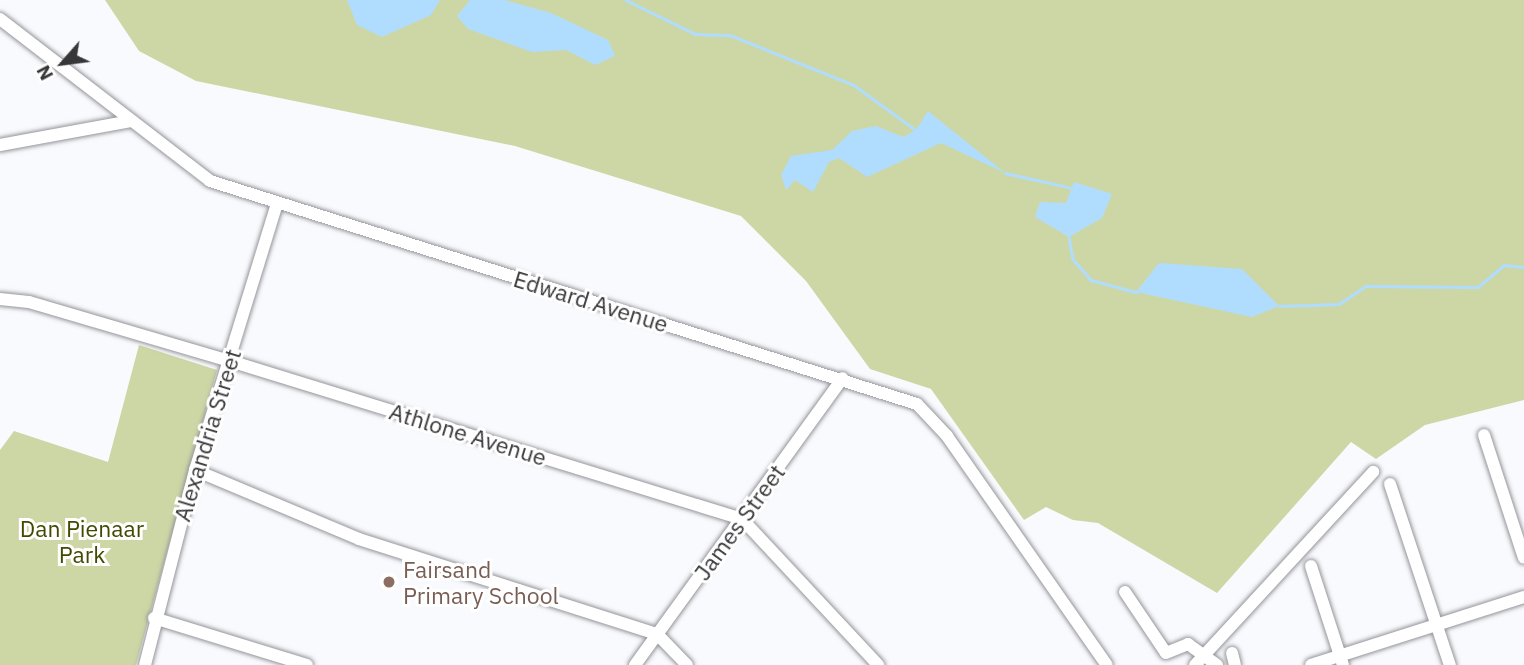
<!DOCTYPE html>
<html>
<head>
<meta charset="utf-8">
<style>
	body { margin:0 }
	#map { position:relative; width:1524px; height:665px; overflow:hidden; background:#f9fafe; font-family:"IBM Plex Sans",sans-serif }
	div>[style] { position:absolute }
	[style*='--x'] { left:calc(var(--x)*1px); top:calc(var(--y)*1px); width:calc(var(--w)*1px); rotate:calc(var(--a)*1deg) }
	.green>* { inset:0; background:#cdd7a5 }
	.water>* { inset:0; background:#b0ddfe }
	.stream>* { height:2.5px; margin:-1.25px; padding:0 1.25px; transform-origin:1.25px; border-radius:1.25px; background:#b0ddfe }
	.roads { filter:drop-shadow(0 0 2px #949599) drop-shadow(0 0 2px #949599) }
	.minor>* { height:12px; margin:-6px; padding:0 6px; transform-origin:6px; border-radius:6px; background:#fff }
	.dots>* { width:19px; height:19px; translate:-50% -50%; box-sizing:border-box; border:4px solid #fff; border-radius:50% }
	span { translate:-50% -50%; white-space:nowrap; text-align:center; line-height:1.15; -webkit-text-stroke:6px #fff; paint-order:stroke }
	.street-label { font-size:23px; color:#373739 }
	.park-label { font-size:23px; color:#424a00 }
	.education-label { font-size:23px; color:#785e54 }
	.left { translate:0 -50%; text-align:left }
	.north { position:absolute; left:28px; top:28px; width:70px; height:70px; -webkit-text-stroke:5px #fff; paint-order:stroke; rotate:242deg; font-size:19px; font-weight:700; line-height:28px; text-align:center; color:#373739 }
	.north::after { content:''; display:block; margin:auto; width:24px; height:32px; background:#373739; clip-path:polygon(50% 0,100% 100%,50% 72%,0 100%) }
</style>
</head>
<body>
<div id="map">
	<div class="green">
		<div style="clip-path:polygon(105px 0,1524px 0,1524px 400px,1425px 425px,1376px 459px,1351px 442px,1217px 593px,1098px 523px,1073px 520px,1046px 507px,1024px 520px,931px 389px,870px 369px,806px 281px,741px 216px,515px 146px,196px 81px,139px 51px)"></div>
		<div style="clip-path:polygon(139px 345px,217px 370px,136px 665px,0 665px,0 450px,14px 431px,108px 462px)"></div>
	</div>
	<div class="water">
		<div style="clip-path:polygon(347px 0,440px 0,431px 15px,382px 37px,357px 25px)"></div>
		<div style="clip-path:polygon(470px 0,504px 0,551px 13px,608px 40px,615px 56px,595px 65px,566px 50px,532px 52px,468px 29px,457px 16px)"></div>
		<div style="clip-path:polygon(928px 111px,1005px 173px,941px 143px,867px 177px,839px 158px,829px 162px,813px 192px,795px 180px,786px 190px,781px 175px,791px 156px,832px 150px,852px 131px,876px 126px,903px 137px,916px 130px)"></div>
		<div style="clip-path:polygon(1074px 182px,1112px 194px,1102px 218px,1069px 237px,1035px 217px,1040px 202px,1066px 203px)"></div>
		<div style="clip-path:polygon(1159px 263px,1242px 269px,1279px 306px,1252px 317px,1136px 292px)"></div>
	</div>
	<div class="stream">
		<div style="--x:626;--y:0;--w:77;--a:26.2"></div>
		<div style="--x:695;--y:34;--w:35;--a:2"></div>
		<div style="--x:730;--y:35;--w:134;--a:22"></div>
		<div style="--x:854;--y:85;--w:77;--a:36"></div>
		<div style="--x:1005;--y:173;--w:69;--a:12.6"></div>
		<div style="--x:1069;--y:237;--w:22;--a:80"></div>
		<div style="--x:1073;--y:259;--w:28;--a:49"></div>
		<div style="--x:1091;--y:280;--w:47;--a:14.9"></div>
		<div style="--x:1279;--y:306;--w:60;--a:-1.9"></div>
		<div style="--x:1339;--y:304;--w:32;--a:-34"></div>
		<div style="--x:1366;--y:286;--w:112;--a:0.5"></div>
		<div style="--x:1478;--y:287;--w:34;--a:-40"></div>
		<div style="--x:1504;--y:265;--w:20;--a:6"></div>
	</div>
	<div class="roads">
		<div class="minor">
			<div style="--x:0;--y:19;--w:265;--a:37.6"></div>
			<div style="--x:210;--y:181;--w:741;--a:17.51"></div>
			<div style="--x:917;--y:404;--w:44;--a:46.8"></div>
			<div style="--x:947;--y:436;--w:279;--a:55.1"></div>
			<div style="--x:0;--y:145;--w:133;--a:-10.4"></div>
			<div style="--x:0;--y:299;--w:29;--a:6"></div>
			<div style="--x:29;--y:302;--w:209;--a:16.4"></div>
			<div style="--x:230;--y:361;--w:536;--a:17.15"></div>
			<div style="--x:742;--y:519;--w:200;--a:47"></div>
			<div style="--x:1484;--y:435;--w:129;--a:72"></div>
			<div style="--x:195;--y:470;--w:178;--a:22.8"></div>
			<div style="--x:359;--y:539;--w:313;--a:17.7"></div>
			<div style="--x:657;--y:634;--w:43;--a:45.9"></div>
			<div style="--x:1390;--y:484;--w:191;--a:71.7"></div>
			<div style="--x:1311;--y:566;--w:104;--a:72.1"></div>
			<div style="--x:1125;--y:592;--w:73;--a:56.1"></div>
			<div style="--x:1166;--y:653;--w:24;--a:-22"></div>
			<div style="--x:1188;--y:644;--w:36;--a:36"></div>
			<div style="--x:154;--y:618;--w:160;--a:17.1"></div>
			<div style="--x:1232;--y:653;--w:12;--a:76"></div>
			<div style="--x:145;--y:665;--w:201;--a:-75.6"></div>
			<div style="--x:195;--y:470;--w:276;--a:-72.9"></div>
			<div style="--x:635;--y:665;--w:354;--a:-54.1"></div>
			<div style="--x:1195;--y:665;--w:263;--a:-47.3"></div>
			<div style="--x:1311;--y:665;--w:224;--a:-17.7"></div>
		</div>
	</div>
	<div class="dots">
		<div style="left:389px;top:582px;background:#8d6e63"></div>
	</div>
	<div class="street-label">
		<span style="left:591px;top:301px;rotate:17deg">Edward Avenue</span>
		<span style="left:468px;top:434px;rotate:17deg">Athlone Avenue</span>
		<span style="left:207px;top:435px;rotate:-73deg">Alexandria Street</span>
		<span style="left:739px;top:522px;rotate:-54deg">James Street</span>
	</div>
	<div class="park-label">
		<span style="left:82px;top:541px">Dan Pienaar<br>Park</span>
	</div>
	<div class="education-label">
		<span class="left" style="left:403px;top:582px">Fairsand<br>Primary School</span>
	</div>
	<div class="north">N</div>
</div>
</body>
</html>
